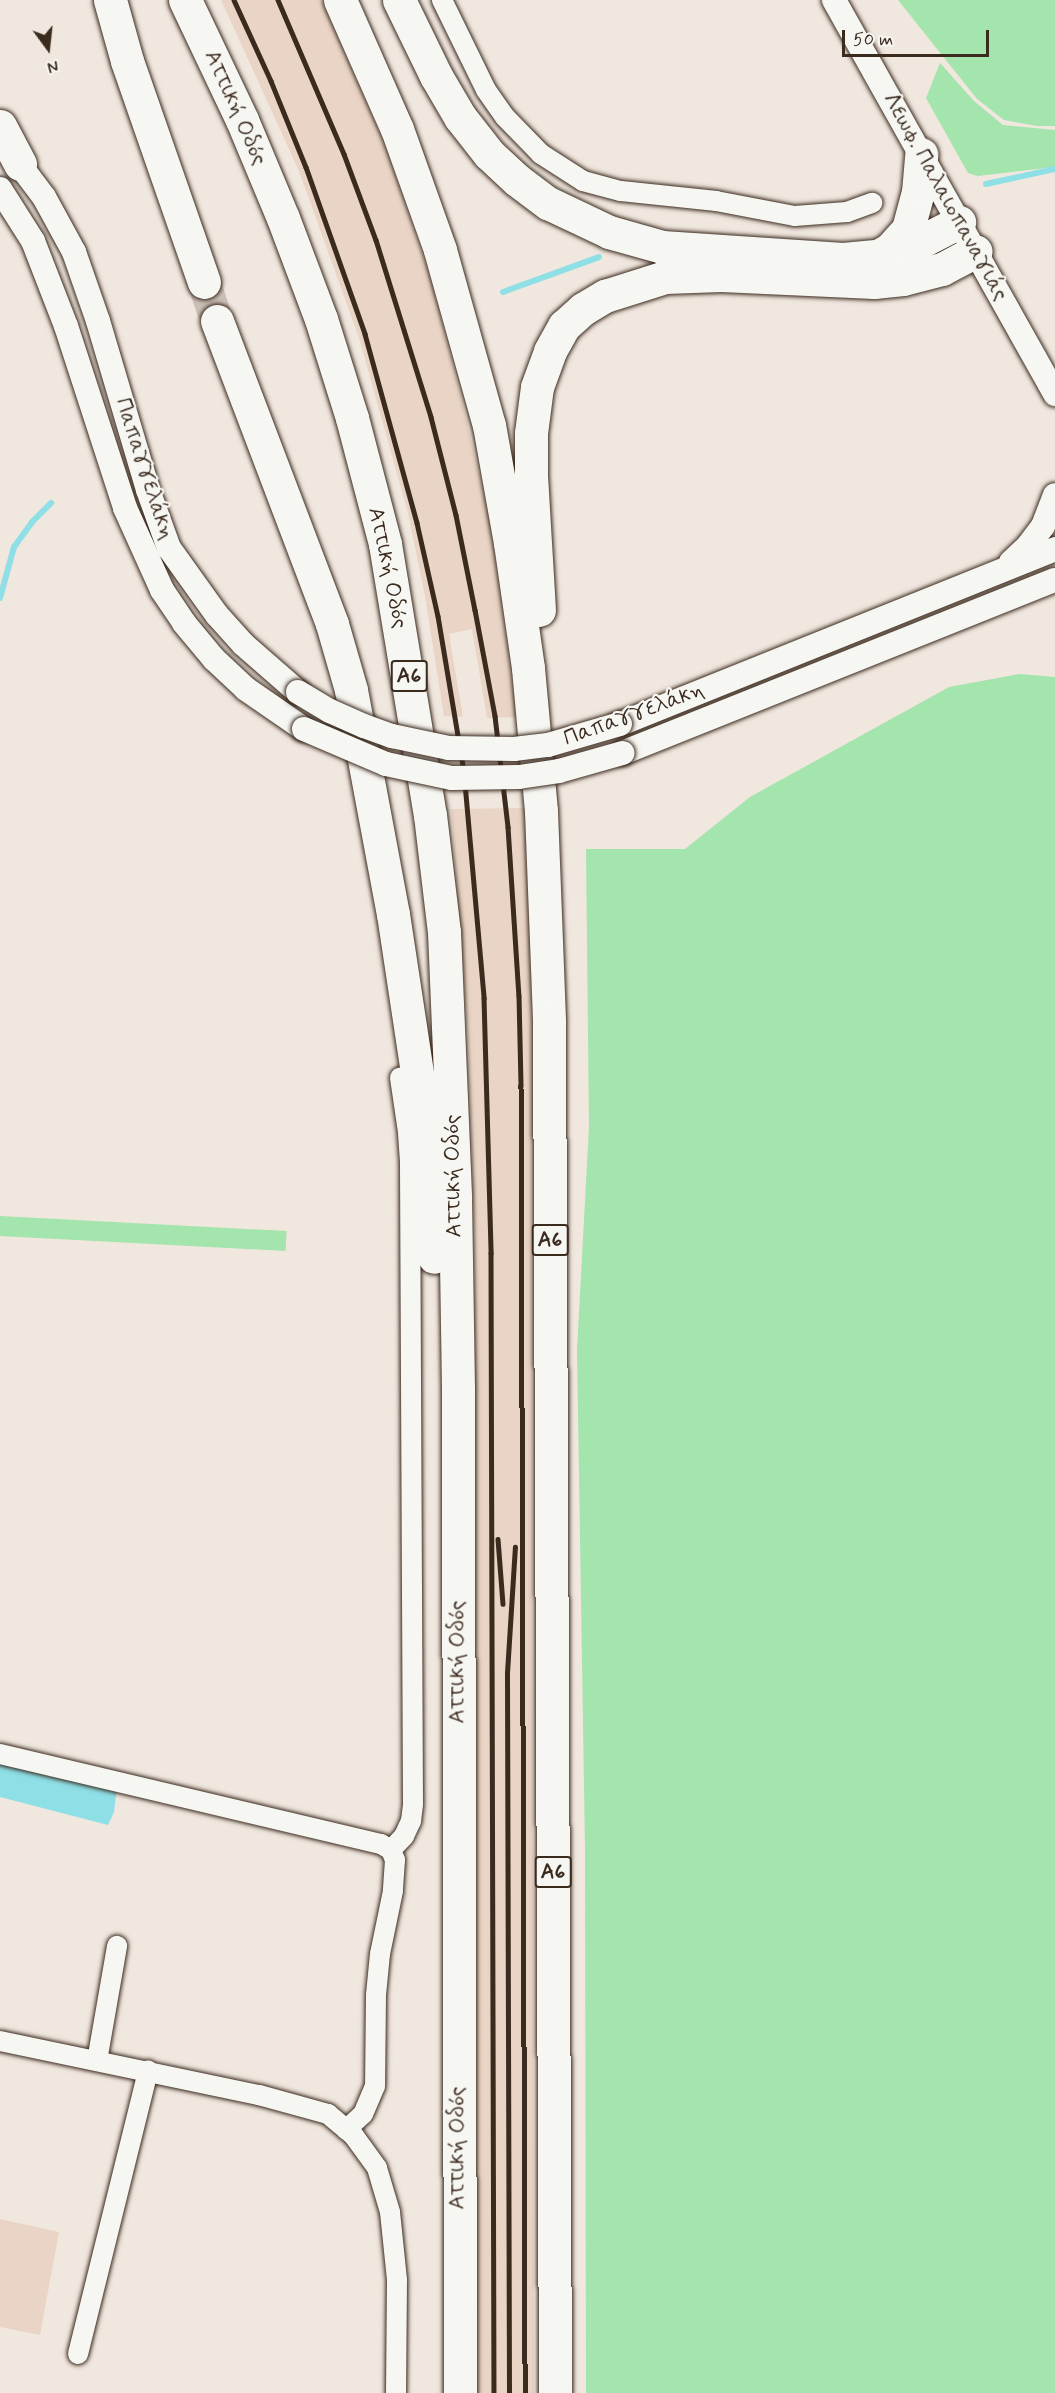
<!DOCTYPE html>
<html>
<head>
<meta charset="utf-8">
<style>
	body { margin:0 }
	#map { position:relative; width:1055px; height:2393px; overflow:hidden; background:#f0e7de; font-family:Mynerve,sans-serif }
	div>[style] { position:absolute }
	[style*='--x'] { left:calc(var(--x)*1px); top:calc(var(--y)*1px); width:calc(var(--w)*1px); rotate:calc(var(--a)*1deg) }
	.built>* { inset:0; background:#e9d4c5 }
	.green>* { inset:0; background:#a4e4ad; transform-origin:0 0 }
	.water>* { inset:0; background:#8edfe6 }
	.stream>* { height:6px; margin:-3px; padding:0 3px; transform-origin:3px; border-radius:3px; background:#8edfe6 }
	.motorway-tunnel>* { height:33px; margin-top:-16.5px; transform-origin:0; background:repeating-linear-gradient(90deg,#ccc1b8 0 33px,transparent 0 49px) }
	.roads { filter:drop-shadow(0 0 2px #3b2a1e) drop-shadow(0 0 2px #3b2a1e) }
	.minor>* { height:20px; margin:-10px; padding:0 10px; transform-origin:10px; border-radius:10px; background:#f6f6f2 }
	.tertiary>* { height:24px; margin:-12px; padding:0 12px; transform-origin:12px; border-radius:12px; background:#f6f6f2 }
	.motorway>* { height:33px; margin:-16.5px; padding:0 16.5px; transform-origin:16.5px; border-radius:16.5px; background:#f6f6f2 }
	.rail>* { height:4.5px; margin:-2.25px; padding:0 2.25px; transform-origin:2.25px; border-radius:2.25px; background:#3b2a1e }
	.bridges { filter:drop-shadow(0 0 2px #3b2a1e) drop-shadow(0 0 2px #3b2a1e) }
	.tertiary-bridge>* { height:24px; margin:-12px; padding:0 12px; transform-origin:12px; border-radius:12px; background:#f6f6f2 }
	span { translate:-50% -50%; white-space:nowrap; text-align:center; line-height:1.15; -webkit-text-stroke:4.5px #f6f6f2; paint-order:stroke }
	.shield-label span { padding:2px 4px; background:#f6f6f2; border:2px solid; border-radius:4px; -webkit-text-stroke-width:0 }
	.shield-label { font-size:21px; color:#3b2a1e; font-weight:700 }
	.street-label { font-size:22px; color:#3b2a1e }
	.north { position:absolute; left:18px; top:18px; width:60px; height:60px; -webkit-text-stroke:4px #f6f6f2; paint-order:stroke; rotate:165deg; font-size:16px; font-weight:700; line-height:24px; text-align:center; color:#3b2a1e }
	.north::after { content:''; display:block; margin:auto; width:21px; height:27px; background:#3b2a1e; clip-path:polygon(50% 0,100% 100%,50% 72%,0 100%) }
	.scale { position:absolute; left:842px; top:30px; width:147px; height:27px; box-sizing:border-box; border:3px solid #3b2a1e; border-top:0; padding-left:8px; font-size:18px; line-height:21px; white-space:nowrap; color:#3b2a1e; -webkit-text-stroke:4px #f6f6f2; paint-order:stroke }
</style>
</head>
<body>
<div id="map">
	<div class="built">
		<div style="clip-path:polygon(221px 0,321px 0,385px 146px,431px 280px,463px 405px,489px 517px,517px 717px,487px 718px,472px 629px,449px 634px,463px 717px,444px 716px,425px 596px,408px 513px,359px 338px,299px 171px)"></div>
		<div style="clip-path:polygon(528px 808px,531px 1009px,534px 2393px,478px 2393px,475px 2130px,475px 1244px,468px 1030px,451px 809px)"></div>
		<div style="clip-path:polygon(0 2219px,59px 2232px,40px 2335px,0 2327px)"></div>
	</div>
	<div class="green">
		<div style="clip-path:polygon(898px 0,1055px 0,1055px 126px,1037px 126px,1004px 120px,977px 99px)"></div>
		<div style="clip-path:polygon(940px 63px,974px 101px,1003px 125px,1055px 130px,1055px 167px,978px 176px,968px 173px,926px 98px)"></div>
		<div style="clip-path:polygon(1020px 674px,1055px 677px,1055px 2393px,586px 2393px,585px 1847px,577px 1350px,589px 1127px,586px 849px,685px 849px,750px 797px,949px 687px)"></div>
		<div style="left:0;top:1216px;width:287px;height:20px;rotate:3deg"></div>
	</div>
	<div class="water">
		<div style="clip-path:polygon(0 1760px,117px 1788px,114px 1812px,108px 1825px,0 1797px)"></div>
	</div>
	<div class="stream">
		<div style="--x:986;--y:184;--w:71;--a:-12.3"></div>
		<div style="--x:503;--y:292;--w:102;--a:-20"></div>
		<div style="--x:0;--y:598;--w:53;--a:-74.6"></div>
		<div style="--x:14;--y:547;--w:31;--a:-54"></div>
		<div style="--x:32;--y:522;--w:27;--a:-45"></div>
	</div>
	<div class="motorway-tunnel">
		<div style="--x:204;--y:282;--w:41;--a:71.6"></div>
	</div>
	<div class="roads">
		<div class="minor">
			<div style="--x:442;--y:0;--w:100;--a:63.9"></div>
			<div style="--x:486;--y:90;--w:33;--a:55"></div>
			<div style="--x:505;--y:117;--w:52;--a:45.8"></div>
			<div style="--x:541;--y:154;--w:50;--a:32.7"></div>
			<div style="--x:583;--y:181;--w:39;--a:15"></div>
			<div style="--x:621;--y:191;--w:96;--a:6"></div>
			<div style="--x:716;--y:201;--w:80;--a:10.8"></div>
			<div style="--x:795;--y:216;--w:52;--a:-4.4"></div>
			<div style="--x:847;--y:212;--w:27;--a:-20"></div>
			<div style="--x:0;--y:1754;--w:391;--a:13.3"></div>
			<div style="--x:381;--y:1844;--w:12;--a:31"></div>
			<div style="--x:391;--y:1850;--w:11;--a:68"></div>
			<div style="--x:395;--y:1860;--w:31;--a:94"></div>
			<div style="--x:393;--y:1891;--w:64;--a:101.7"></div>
			<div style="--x:380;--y:1954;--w:41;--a:95.6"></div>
			<div style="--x:376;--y:1995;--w:91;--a:90.6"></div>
			<div style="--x:375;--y:2086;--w:30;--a:113"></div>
			<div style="--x:363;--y:2114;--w:23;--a:137"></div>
			<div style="--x:391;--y:1850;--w:19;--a:-47"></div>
			<div style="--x:404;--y:1836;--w:17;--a:-65"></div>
			<div style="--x:411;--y:1821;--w:17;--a:-83"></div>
			<div style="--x:413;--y:1804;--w:642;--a:-90.27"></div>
			<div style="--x:410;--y:1162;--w:30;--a:-94"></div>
			<div style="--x:408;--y:1132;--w:55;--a:-98.4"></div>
			<div style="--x:0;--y:2041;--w:265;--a:11.8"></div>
			<div style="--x:259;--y:2095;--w:72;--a:15.4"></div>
			<div style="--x:328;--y:2114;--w:34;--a:40"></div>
			<div style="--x:354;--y:2136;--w:39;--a:54"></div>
			<div style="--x:377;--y:2168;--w:46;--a:73.5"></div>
			<div style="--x:390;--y:2212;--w:68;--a:84.1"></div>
			<div style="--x:397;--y:2280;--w:113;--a:90.5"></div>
			<div style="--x:97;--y:2061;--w:117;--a:-80.1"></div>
			<div style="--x:78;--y:2354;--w:292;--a:-76.1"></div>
		</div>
		<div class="tertiary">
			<div style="--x:834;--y:0;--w:452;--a:60.7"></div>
			<div style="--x:10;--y:152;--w:56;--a:52.9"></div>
			<div style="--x:44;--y:197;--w:63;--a:61.4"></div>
			<div style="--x:74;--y:252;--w:73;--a:70.8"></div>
			<div style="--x:98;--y:321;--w:176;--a:73.5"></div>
			<div style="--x:148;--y:490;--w:62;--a:70.1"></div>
			<div style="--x:169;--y:548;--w:82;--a:54.4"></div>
			<div style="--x:217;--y:615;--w:39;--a:48"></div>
			<div style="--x:243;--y:644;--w:73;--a:41.1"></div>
			<div style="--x:0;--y:189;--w:62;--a:57.6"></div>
			<div style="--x:33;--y:241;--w:91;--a:68.8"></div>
			<div style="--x:66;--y:326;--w:191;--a:72"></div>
			<div style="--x:125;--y:508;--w:90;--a:65.7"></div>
			<div style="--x:162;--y:590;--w:40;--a:56"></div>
			<div style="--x:184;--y:623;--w:47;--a:50.2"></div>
			<div style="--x:214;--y:659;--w:44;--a:43.2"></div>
			<div style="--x:246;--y:689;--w:70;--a:34.6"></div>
			<div style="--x:1011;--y:562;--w:23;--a:-43"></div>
			<div style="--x:1028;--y:546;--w:25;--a:-53"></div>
			<div style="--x:1043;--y:526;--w:33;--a:-69"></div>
			<div style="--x:620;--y:724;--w:469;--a:-21.9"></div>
			<div style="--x:622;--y:753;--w:466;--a:-21.8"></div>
		</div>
		<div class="motorway">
			<div style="--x:110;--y:0;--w:63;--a:74.4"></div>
			<div style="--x:127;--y:61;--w:234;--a:70.8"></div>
			<div style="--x:185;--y:0;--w:133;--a:64.6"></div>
			<div style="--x:242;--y:120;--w:106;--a:67.3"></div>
			<div style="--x:283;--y:218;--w:108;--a:69.4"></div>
			<div style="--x:321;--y:319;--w:104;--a:72.6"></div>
			<div style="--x:352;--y:418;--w:130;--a:75.3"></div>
			<div style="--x:385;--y:544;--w:275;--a:80.6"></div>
			<div style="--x:430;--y:815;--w:118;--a:83.2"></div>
			<div style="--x:444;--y:932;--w:266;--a:87.6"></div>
			<div style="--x:455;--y:1198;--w:191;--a:89.1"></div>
			<div style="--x:458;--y:1389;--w:1004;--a:89.89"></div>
			<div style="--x:340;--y:0;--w:141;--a:66.2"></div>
			<div style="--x:397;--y:129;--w:128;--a:70.4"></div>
			<div style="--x:440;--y:250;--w:182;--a:74.4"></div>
			<div style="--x:489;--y:425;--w:120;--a:79.9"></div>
			<div style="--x:510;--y:543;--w:126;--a:81.8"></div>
			<div style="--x:528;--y:668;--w:144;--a:84.8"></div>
			<div style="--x:541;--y:811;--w:211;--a:87.8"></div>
			<div style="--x:549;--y:1022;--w:1371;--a:89.75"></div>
			<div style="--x:399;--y:0;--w:85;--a:64"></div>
			<div style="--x:436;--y:76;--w:48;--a:59.7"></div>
			<div style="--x:460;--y:117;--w:47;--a:51.9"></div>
			<div style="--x:489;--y:154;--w:38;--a:43"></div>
			<div style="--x:517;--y:180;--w:39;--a:37"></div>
			<div style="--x:548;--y:203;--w:68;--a:25.4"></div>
			<div style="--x:609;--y:232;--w:55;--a:15.8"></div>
			<div style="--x:662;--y:247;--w:181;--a:3.8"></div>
			<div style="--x:843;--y:259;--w:54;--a:-5.3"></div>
			<div style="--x:897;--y:254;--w:70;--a:-27.3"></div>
			<div style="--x:0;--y:126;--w:43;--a:62.2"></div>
			<div style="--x:880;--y:255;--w:12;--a:-31"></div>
			<div style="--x:890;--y:249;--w:27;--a:-48"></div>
			<div style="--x:908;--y:229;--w:38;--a:-75"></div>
			<div style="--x:918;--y:192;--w:38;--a:-85"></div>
			<div style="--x:217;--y:321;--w:324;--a:69.2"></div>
			<div style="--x:332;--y:624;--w:69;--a:73.9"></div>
			<div style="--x:351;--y:690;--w:228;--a:79.4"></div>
			<div style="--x:393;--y:914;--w:173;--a:81.4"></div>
			<div style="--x:419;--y:1085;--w:59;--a:83.2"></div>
			<div style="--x:426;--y:1144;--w:113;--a:86"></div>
			<div style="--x:539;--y:610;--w:133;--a:-93.4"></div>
			<div style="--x:531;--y:477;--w:44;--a:-90"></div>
			<div style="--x:531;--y:433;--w:46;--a:-82.6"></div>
			<div style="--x:537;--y:387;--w:38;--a:-70"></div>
			<div style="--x:550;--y:351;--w:29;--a:-61"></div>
			<div style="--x:564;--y:326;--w:25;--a:-42"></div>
			<div style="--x:583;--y:309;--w:26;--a:-31"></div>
			<div style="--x:605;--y:296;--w:63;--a:-17.6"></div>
			<div style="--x:665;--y:277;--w:56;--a:-2"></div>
			<div style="--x:721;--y:275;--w:153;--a:2.6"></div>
			<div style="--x:874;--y:282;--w:29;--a:-6"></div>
			<div style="--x:903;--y:279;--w:40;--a:-14.4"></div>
			<div style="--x:942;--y:269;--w:38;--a:-28"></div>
		</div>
	</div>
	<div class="rail">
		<div style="--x:234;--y:0;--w:89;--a:65.4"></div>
		<div style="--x:271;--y:81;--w:93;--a:67.9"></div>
		<div style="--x:306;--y:167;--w:177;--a:70.5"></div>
		<div style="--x:365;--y:334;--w:196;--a:74.6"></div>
		<div style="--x:417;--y:523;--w:95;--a:77.3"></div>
		<div style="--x:438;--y:616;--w:158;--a:80.5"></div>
		<div style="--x:464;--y:772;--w:227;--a:84.9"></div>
		<div style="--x:484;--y:998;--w:255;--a:88.4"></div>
		<div style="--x:491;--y:1253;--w:1140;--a:89.85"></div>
		<div style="--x:278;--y:0;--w:168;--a:66.8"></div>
		<div style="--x:344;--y:154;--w:92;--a:69.6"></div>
		<div style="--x:376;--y:240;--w:185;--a:72.7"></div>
		<div style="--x:431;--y:417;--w:101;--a:75.7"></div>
		<div style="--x:456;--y:515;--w:97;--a:78.7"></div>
		<div style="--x:475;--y:610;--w:108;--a:79.3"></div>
		<div style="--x:495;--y:716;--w:112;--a:83.3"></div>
		<div style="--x:508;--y:827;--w:169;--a:86.3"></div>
		<div style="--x:519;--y:996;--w:90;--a:88.7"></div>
		<div style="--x:521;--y:1086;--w:1307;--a:89.82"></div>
		<div style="--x:498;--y:1539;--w:65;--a:85.6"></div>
		<div style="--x:509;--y:2393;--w:720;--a:-90.16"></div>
		<div style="--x:507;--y:1673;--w:126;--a:-86.4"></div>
	</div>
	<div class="bridges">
		<div class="tertiary-bridge">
			<div style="--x:298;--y:692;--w:37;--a:31"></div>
			<div style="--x:330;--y:711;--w:37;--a:24"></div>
			<div style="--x:364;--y:726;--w:30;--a:20"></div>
			<div style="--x:392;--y:736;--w:58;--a:11.9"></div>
			<div style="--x:449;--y:748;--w:65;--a:0.9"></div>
			<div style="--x:514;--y:749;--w:34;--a:-7"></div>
			<div style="--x:548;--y:745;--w:75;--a:-16.3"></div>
			<div style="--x:304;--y:729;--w:89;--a:23.1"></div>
			<div style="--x:386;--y:764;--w:67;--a:12"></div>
			<div style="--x:452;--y:778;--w:67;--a:-0.9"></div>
			<div style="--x:519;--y:777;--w:40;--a:-8.5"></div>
			<div style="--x:559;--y:771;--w:66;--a:-15.9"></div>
		</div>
	</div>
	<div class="shield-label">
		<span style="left:409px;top:676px">Α6</span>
		<span style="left:550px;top:1240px">Α6</span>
		<span style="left:553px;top:1872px">Α6</span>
	</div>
	<div class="street-label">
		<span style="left:235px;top:108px;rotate:66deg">Αττική Οδός</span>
		<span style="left:945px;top:197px;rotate:61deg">Λεωφ. Παλαιοπαναγιάς</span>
		<span style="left:144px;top:469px;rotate:72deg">Παπαγγελάκη</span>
		<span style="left:387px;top:568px;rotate:78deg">Αττική Οδός</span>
		<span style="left:634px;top:715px;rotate:-20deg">Παπαγγελάκη</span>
		<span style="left:454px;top:1176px;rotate:-91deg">Αττική Οδός</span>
		<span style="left:458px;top:1662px;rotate:-90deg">Αττική Οδός</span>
		<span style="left:458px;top:2148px;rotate:-90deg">Αττική Οδός</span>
	</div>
	<div class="north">N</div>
	<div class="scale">50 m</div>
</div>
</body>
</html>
